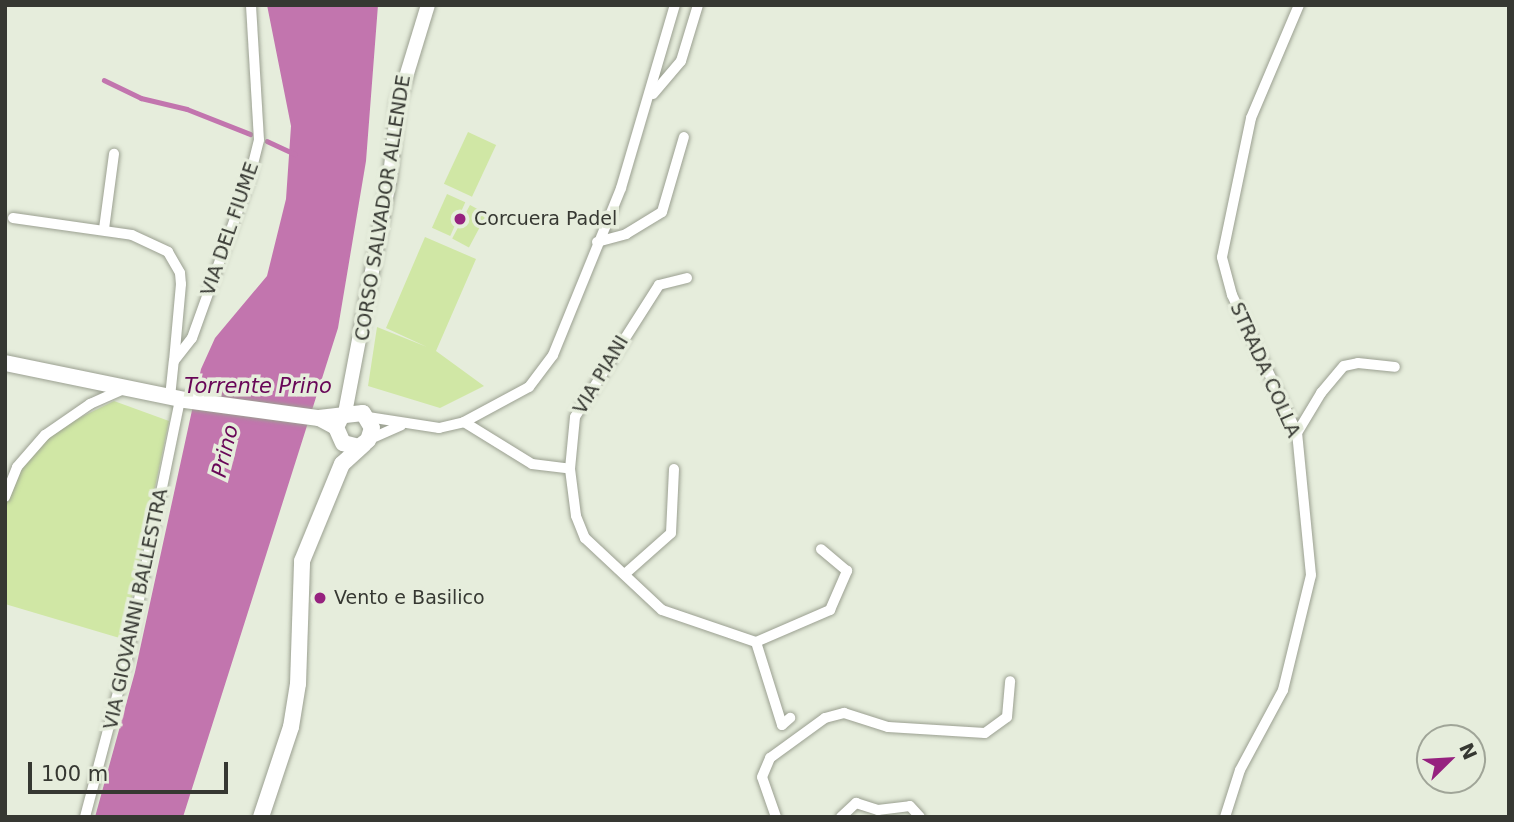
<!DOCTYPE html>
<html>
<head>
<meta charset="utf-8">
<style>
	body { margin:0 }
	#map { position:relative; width:1514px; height:822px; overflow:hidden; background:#e6eddc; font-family:"DejaVu Sans",sans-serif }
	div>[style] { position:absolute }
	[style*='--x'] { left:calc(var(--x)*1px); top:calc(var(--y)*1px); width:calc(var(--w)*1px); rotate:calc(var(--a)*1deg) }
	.green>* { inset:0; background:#d0e7a5; transform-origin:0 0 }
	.water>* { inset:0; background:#c275ae }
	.stream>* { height:4.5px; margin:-2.25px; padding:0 2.25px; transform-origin:2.25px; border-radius:2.25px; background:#c275ae }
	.roads { filter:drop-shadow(0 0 2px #9ba091) drop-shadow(0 0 2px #9ba091) }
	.minor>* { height:10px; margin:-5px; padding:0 5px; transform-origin:5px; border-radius:5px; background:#fff }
	.tertiary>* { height:14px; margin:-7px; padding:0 7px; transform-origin:7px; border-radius:7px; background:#fff }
	.secondary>* { height:16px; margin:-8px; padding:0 8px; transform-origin:8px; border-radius:8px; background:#fff }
	.dots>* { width:19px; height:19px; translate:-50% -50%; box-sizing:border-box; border:4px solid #e6eddc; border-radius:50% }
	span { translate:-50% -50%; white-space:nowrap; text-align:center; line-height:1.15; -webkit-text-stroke:7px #e6eddc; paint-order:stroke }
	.street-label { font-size:19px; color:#363832 }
	.poi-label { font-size:19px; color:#363832 }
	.left { translate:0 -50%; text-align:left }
	.water-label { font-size:21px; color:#680657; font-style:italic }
	.frame { position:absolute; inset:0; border:7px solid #363832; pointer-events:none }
	.north { position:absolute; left:1416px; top:724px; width:70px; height:70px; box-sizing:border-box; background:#e6eddc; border:2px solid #a0a598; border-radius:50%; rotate:66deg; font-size:19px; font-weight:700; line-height:28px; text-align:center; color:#363832 }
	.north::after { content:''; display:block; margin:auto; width:24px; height:32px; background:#96227f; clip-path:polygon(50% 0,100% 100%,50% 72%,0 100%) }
	.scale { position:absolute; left:28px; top:762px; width:200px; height:32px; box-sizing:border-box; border:4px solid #363832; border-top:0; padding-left:9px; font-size:21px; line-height:24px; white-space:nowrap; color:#363832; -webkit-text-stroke:5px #e6eddc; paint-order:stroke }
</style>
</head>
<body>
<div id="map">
	<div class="green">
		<div style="left:468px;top:132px;width:31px;height:57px;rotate:25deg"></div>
		<div style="left:447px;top:194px;width:20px;height:37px;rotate:24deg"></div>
		<div style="left:470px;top:205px;width:19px;height:38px;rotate:28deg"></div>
		<div style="clip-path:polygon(425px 237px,476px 259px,436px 351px,484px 386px,440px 408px,368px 386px,377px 327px,427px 347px,386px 328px)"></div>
		<div style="clip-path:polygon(114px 401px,169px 421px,123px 639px,5px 604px,5px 504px,21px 468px,34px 449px,71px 422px)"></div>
	</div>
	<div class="water">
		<div style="clip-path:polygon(267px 5px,378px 5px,366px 161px,338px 328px,183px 817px,95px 817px,135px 672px,201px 369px,215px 338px,267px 276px,286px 199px,291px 126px)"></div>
	</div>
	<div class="stream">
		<div style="--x:104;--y:80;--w:41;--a:25.9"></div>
		<div style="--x:141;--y:98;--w:47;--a:13.4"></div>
		<div style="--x:187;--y:109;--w:68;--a:21.6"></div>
		<div style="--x:267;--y:141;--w:31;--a:25"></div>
	</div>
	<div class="roads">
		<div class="minor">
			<div style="--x:653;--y:94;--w:43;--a:-49.7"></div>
			<div style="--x:681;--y:61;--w:59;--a:-73.1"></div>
			<div style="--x:13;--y:218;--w:120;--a:8.1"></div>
			<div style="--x:132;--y:235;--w:40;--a:25"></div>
			<div style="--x:168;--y:252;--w:24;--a:60"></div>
			<div style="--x:180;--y:273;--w:11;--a:85"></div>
			<div style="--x:181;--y:284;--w:77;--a:95.2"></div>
			<div style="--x:104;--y:229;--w:76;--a:-82.4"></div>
			<div style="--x:597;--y:242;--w:30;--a:-15"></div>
			<div style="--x:626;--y:234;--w:42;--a:-31.4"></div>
			<div style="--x:662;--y:212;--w:78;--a:-73.7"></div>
			<div style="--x:687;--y:278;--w:29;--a:166"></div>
			<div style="--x:659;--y:285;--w:156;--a:122.5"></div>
			<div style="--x:575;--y:417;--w:52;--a:95.5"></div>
			<div style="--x:570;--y:469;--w:47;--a:82.7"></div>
			<div style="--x:576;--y:516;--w:24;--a:68"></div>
			<div style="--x:585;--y:538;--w:105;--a:43.1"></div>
			<div style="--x:662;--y:610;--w:99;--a:18.8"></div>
			<div style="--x:756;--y:642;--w:87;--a:72.6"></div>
			<div style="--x:782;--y:725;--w:11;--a:-41"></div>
			<div style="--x:170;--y:397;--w:36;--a:-84"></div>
			<div style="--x:174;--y:361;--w:29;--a:-52"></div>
			<div style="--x:192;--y:338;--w:168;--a:-70.2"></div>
			<div style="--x:249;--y:180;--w:41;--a:-76"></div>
			<div style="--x:259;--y:140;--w:135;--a:-93.4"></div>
			<div style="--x:368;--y:417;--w:72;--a:8.8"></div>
			<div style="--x:439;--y:428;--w:26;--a:-13"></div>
			<div style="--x:464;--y:422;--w:74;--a:-28.3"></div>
			<div style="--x:529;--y:387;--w:40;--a:-53"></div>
			<div style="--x:553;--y:355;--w:180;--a:-67.8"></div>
			<div style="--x:621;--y:188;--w:191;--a:-73.6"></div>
			<div style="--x:464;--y:422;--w:80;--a:31.7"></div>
			<div style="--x:532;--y:464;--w:38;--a:7"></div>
			<div style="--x:1297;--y:433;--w:47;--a:-59"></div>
			<div style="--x:1321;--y:393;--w:35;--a:-50"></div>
			<div style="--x:1344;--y:366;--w:14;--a:-12"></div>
			<div style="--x:1358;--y:363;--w:37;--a:6"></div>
			<div style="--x:368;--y:440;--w:36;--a:-24"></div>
			<div style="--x:5;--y:497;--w:32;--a:-68"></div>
			<div style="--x:17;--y:467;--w:43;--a:-48.8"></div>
			<div style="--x:45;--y:435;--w:55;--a:-34.6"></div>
			<div style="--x:90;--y:404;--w:39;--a:-24"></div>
			<div style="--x:626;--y:573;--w:60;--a:-41.6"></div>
			<div style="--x:671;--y:533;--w:64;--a:-87.3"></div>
			<div style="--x:756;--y:642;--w:81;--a:-23.4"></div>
			<div style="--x:830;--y:610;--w:43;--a:-66.4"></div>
			<div style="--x:847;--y:571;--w:34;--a:-140"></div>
			<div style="--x:85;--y:817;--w:164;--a:-75.2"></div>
			<div style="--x:127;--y:658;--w:264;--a:-78.4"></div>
			<div style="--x:776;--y:817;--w:42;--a:-109.3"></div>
			<div style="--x:762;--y:777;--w:21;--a:-67"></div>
			<div style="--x:770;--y:758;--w:68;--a:-36"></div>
			<div style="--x:825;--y:718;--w:20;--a:-15"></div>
			<div style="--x:844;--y:713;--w:46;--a:17.7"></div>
			<div style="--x:888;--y:727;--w:97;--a:3.5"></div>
			<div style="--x:985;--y:733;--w:27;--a:-36"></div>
			<div style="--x:1007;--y:717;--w:36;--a:-85"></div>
			<div style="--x:841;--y:817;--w:21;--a:-43"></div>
			<div style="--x:856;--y:803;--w:23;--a:18"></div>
			<div style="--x:878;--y:810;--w:32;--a:-7"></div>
			<div style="--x:910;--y:806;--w:15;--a:48"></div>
			<div style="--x:1225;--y:817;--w:49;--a:-72.3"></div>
			<div style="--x:1240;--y:770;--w:91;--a:-61.7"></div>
			<div style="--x:1283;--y:690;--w:118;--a:-76.3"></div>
			<div style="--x:1311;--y:575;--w:143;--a:-95.6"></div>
			<div style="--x:1297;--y:433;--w:153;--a:-115.2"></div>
			<div style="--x:1232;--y:295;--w:39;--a:-105"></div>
			<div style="--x:1222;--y:257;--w:142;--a:-78.2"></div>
			<div style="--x:1251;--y:118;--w:123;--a:-67"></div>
		</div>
		<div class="tertiary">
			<div style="--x:345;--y:413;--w:241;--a:-79.2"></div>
			<div style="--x:390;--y:176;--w:73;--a:-83.7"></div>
			<div style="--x:398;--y:103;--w:102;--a:-73"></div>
		</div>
		<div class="secondary">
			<div style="--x:5;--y:363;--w:184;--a:11.6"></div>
			<div style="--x:185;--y:400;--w:135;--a:7.7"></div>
			<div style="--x:319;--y:418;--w:19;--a:28"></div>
			<div style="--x:319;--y:418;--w:44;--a:-6.5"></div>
			<div style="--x:363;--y:413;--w:17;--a:59"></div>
			<div style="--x:372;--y:428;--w:13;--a:108"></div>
			<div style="--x:368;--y:440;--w:11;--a:142"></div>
			<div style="--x:359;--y:447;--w:16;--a:-166"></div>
			<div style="--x:343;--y:443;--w:17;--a:-114"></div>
			<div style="--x:336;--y:427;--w:11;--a:-63"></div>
			<div style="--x:261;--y:817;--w:95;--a:-71.6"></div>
			<div style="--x:291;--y:727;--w:44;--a:-80.8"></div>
			<div style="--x:298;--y:684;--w:123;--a:-88.1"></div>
			<div style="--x:302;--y:561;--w:105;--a:-67.6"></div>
			<div style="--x:342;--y:464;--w:30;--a:-42"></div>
		</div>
	</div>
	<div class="dots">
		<div style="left:460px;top:219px;background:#96227f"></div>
		<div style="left:320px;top:598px;background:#96227f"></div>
	</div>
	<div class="street-label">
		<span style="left:383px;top:208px;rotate:-81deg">CORSO SALVADOR ALLENDE</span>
		<span style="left:230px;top:229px;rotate:-71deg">VIA DEL FIUME</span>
		<span style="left:1265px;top:370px;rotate:66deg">STRADA COLLA</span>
		<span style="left:601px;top:375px;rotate:-59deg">VIA PIANI</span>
		<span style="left:136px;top:609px;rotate:-78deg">VIA GIOVANNI BALLESTRA</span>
	</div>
	<div class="poi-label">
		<span class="left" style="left:474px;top:219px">Corcuera Padel</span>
		<span class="left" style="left:334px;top:598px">Vento e Basilico</span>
	</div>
	<div class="water-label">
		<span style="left:258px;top:386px">Torrente Prino</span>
		<span style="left:225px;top:451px;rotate:-76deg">Prino</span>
	</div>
	<div class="frame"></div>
	<div class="north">N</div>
	<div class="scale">100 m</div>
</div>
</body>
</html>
